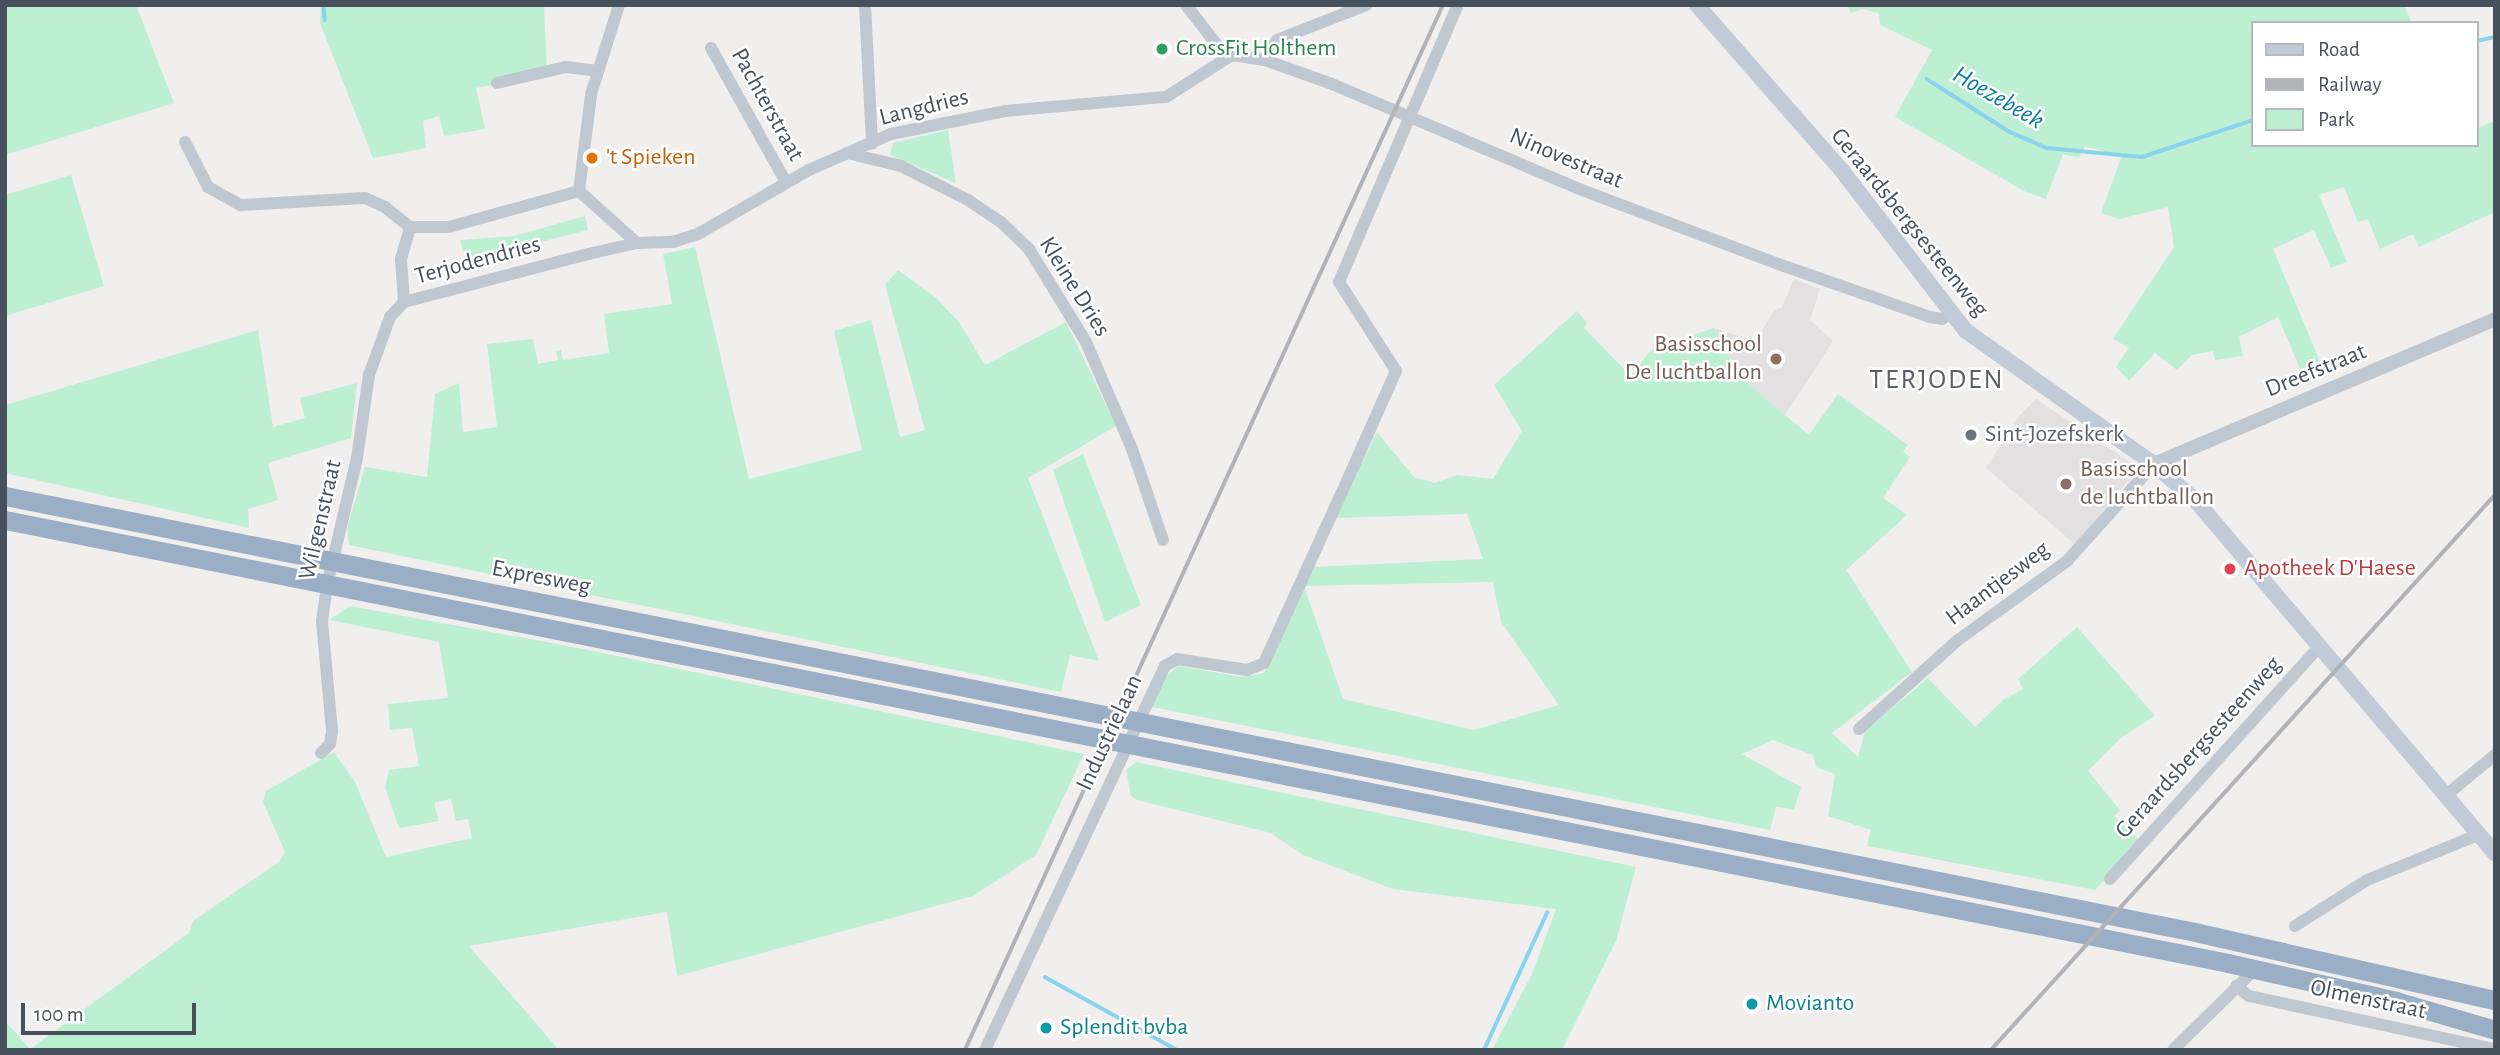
<!DOCTYPE html>
<html>
<head>
<meta charset="utf-8">
<style>
	body { margin:0 }
	#map { position:relative; width:2500px; height:1055px; overflow:hidden; background:#f1efee; font-family:"Alegreya Sans",sans-serif }
	div>[style] { position:absolute }
	[style*='--x'] { left:calc(var(--x)*1px); top:calc(var(--y)*1px); width:calc(var(--w)*1px); rotate:calc(var(--a)*1deg) }
	.education>* { inset:0; background:#e2e0e0 }
	.green>* { inset:0; background:#bdefd2 }
	.stream>* { height:3.5px; margin:-1.75px; padding:0 1.75px; transform-origin:1.75px; border-radius:1.75px; background:#89d3ec }
	.minor>* { height:12px; margin:-6px; padding:0 6px; transform-origin:6px; border-radius:6px; background:#bfc8d1 }
	.tertiary>* { height:14px; margin:-7px; padding:0 7px; transform-origin:7px; border-radius:7px; background:#bfc8d1 }
	.secondary>* { height:16px; margin:-8px; padding:0 8px; transform-origin:8px; border-radius:8px; background:#c1cbd8 }
	.trunk>* { height:19px; margin:-9.5px; padding:0 9.5px; transform-origin:9.5px; border-radius:9.5px; background:#9aaec6 }
	.rail>* { height:3.5px; margin:-1.75px; padding:0 1.75px; transform-origin:1.75px; border-radius:1.75px; background:#b1b3b9 }
	.dots>* { width:19px; height:19px; translate:-50% -50%; box-sizing:border-box; border:4px solid #fff; border-radius:50% }
	span { translate:-50% -50%; white-space:nowrap; text-align:center; line-height:1.15; -webkit-text-stroke:5px #fff; paint-order:stroke }
	.leisure-label { font-size:24px; color:#27864d }
	.left { translate:0 -50%; text-align:left }
	.street-label { font-size:24px; color:#47515c }
	.food-label { font-size:24px; color:#c56008 }
	.education-label { font-size:24px; color:#785e54 }
	.right { translate:-100% -50%; text-align:right }
	.worship-label { font-size:24px; color:#5b616d }
	.health-label { font-size:24px; color:#be3a42 }
	.culture-label { font-size:24px; color:#0d838f }
	.water-label { font-size:26px; color:#0b7ca2; font-style:italic }
	.quarter-label { font-size:28px; color:#5b5f64; letter-spacing:2px }
	.frame { position:absolute; inset:0; border:7px solid #47515c; pointer-events:none }
	.legend { position:absolute; left:2251px; top:21px; width:228px; height:126px; box-sizing:border-box; background:#fff; border:2px solid #b5b9be; margin:0; padding:9px 12px; list-style:none; font-size:21px; color:#47515c }
	.legend li { display:flex; align-items:center; gap:14px; height:35px }
	.legend b { width:35px; border:2px solid #b5b9be }
	.scale { position:absolute; left:21px; top:1003px; width:175px; height:32px; box-sizing:border-box; border:4px solid #47515c; border-top:0; padding-left:9px; font-size:21px; line-height:24px; white-space:nowrap; color:#47515c; -webkit-text-stroke:5px #fff; paint-order:stroke }
</style>
</head>
<body>
<div id="map">
	<div class="education">
		<div style="clip-path:polygon(1794px 279px,1820px 289px,1810px 320px,1833px 341px,1785px 415px,1741px 378px,1713px 328px,1755px 341px,1775px 310px,1782px 307px)"></div>
		<div style="clip-path:polygon(2036px 399px,2139px 468px,2075px 544px,1986px 468px,2020px 415px)"></div>
	</div>
	<div class="green">
		<div style="clip-path:polygon(5px 5px,136px 5px,174px 103px,5px 155px)"></div>
		<div style="clip-path:polygon(321px 5px,544px 5px,547px 74px,476px 88px,485px 129px,444px 136px,439px 116px,423px 121px,426px 148px,373px 158px,320px 23px)"></div>
		<div style="clip-path:polygon(1847px 5px,2404px 5px,2412px 23px,2253px 23px,2253px 145px,2477px 145px,2477px 128px,2495px 121px,2495px 212px,2419px 247px,2413px 234px,2380px 249px,2368px 219px,2358px 222px,2344px 187px,2319px 195px,2347px 262px,2331px 268px,2314px 230px,2273px 249px,2326px 376px,2307px 385px,2278px 317px,2239px 337px,2243px 356px,2215px 360px,2213px 351px,2192px 355px,2177px 370px,2155px 353px,2129px 381px,2116px 367px,2129px 348px,2113px 339px,2174px 247px,2168px 207px,2119px 219px,2101px 213px,2121px 158px,2106px 152px,2085px 146px,2079px 158px,2063px 154px,2046px 199px,2024px 191px,1895px 117px,1932px 50px,1880px 25px,1879px 13px,1862px 9px,1851px 13px)"></div>
		<div style="clip-path:polygon(948px 130px,956px 183px,890px 155px,893px 143px)"></div>
		<div style="clip-path:polygon(71px 175px,104px 286px,5px 316px,5px 195px)"></div>
		<div style="clip-path:polygon(585px 216px,588px 230px,517px 248px,469px 272px,460px 240px,514px 236px)"></div>
		<div style="clip-path:polygon(695px 247px,749px 479px,862px 450px,834px 331px,871px 320px,900px 437px,925px 430px,885px 285px,898px 270px,935px 297px,959px 322px,985px 365px,1066px 322px,1116px 426px,1028px 478px,1099px 661px,1070px 655px,1061px 692px,349px 545px,347px 528px,365px 467px,427px 477px,435px 394px,459px 383px,463px 432px,497px 427px,487px 344px,533px 339px,538px 364px,558px 360px,556px 351px,561px 350px,563px 360px,609px 353px,604px 314px,672px 304px,663px 254px)"></div>
		<div style="clip-path:polygon(evenodd,1577px 311px,1587px 323px,1584px 328px,1631px 376px,1651px 350px,1713px 328px,1741px 378px,1809px 435px,1838px 394px,1908px 445px,1903px 452px,1910px 457px,1883px 498px,1907px 515px,1846px 570px,1912px 672px,1832px 733px,1858px 757px,1865px 731px,1928px 678px,1975px 727px,2003px 700px,2023px 689px,2018px 679px,2077px 627px,2155px 716px,2122px 737px,2088px 771px,2120px 810px,2114px 816px,2140px 841px,2095px 890px,1867px 846px,1871px 830px,1828px 816px,1835px 774px,1816px 767px,1813px 755px,1773px 740px,1742px 754px,1801px 787px,1794px 809px,1776px 807px,1770px 830px,1152px 707px,1162px 680px,1178px 666px,1242px 677px,1264px 673px,1313px 567px,1483px 559px,1467px 514px,1335px 518px,1377px 432px,1414px 477px,1435px 483px,1457px 475px,1493px 479px,1522px 431px,1494px 385px,1577px 311px,1493px 582px,1501px 622px,1559px 705px,1474px 730px,1343px 699px,1304px 586px,1493px 582px)"></div>
		<div style="clip-path:polygon(258px 330px,273px 427px,305px 418px,300px 398px,357px 383px,351px 438px,268px 463px,278px 500px,248px 509px,249px 528px,5px 473px,5px 405px)"></div>
		<div style="clip-path:polygon(1083px 454px,1141px 605px,1105px 622px,1053px 470px)"></div>
		<div style="clip-path:polygon(350px 606px,589px 650px,1084px 754px,1036px 855px,973px 896px,677px 976px,667px 912px,469px 946px,559px 1050px,5px 1050px,5px 1021px,30px 1049px,189px 933px,193px 921px,279px 862px,285px 852px,263px 802px,266px 791px,334px 752px,355px 782px,386px 857px,472px 838px,468px 819px,456px 821px,451px 799px,434px 803px,439px 821px,399px 828px,385px 787px,389px 770px,419px 766px,412px 728px,390px 730px,388px 704px,448px 698px,439px 642px,329px 620px)"></div>
		<div style="clip-path:polygon(1136px 762px,1636px 867px,1616px 941px,1562px 1050px,1492px 1050px,1532px 974px,1556px 909px,1393px 889px,1303px 855px,1271px 833px,1137px 800px,1131px 796px,1126px 770px)"></div>
	</div>
	<div class="stream">
		<div style="--x:324;--y:5;--w:15;--a:86"></div>
		<div style="--x:2477;--y:41;--w:18;--a:-13"></div>
		<div style="--x:1927;--y:79;--w:98;--a:32.6"></div>
		<div style="--x:2010;--y:132;--w:40;--a:23.4"></div>
		<div style="--x:2047;--y:148;--w:95;--a:5.4"></div>
		<div style="--x:2142;--y:157;--w:117;--a:-18.4"></div>
		<div style="--x:1045;--y:977;--w:151;--a:28.9"></div>
		<div style="--x:1484;--y:1050;--w:151;--a:-65.3"></div>
	</div>
	<div class="minor">
		<div style="--x:865;--y:5;--w:139;--a:87.1"></div>
		<div style="--x:1186;--y:5;--w:51;--a:52.2"></div>
		<div style="--x:1217;--y:45;--w:18;--a:34"></div>
		<div style="--x:1232;--y:55;--w:33;--a:9"></div>
		<div style="--x:1265;--y:60;--w:71;--a:19.7"></div>
		<div style="--x:1332;--y:84;--w:268;--a:23"></div>
		<div style="--x:1579;--y:189;--w:222;--a:20.6"></div>
		<div style="--x:1787;--y:267;--w:151;--a:19.3"></div>
		<div style="--x:1930;--y:317;--w:12;--a:9"></div>
		<div style="--x:1942;--y:319;--w:9;--a:-32"></div>
		<div style="--x:711;--y:48;--w:154;--a:60.8"></div>
		<div style="--x:1265;--y:60;--w:23;--a:-59"></div>
		<div style="--x:1277;--y:40;--w:96;--a:-21.5"></div>
		<div style="--x:497;--y:83;--w:71;--a:-13.1"></div>
		<div style="--x:566;--y:67;--w:32;--a:7"></div>
		<div style="--x:185;--y:142;--w:51;--a:62.9"></div>
		<div style="--x:208;--y:187;--w:38;--a:29"></div>
		<div style="--x:241;--y:205;--w:124;--a:-3.2"></div>
		<div style="--x:365;--y:198;--w:22;--a:24"></div>
		<div style="--x:385;--y:207;--w:32;--a:39"></div>
		<div style="--x:410;--y:227;--w:39;--a:0"></div>
		<div style="--x:449;--y:227;--w:135;--a:-15.5"></div>
		<div style="--x:847;--y:153;--w:56;--a:13.5"></div>
		<div style="--x:901;--y:166;--w:75;--a:26.9"></div>
		<div style="--x:968;--y:200;--w:40;--a:34"></div>
		<div style="--x:1001;--y:222;--w:39;--a:44"></div>
		<div style="--x:1029;--y:249;--w:109;--a:58.5"></div>
		<div style="--x:1086;--y:342;--w:116;--a:66.7"></div>
		<div style="--x:1132;--y:449;--w:96;--a:71.2"></div>
		<div style="--x:579;--y:191;--w:98;--a:-82.9"></div>
		<div style="--x:591;--y:94;--w:93;--a:-72.5"></div>
		<div style="--x:579;--y:191;--w:78;--a:41.9"></div>
		<div style="--x:404;--y:302;--w:190;--a:-14.6"></div>
		<div style="--x:588;--y:254;--w:50;--a:-12.7"></div>
		<div style="--x:637;--y:243;--w:36;--a:-2"></div>
		<div style="--x:673;--y:242;--w:26;--a:-18"></div>
		<div style="--x:698;--y:234;--w:128;--a:-30"></div>
		<div style="--x:809;--y:170;--w:90;--a:-23.7"></div>
		<div style="--x:891;--y:134;--w:116;--a:-11.4"></div>
		<div style="--x:1005;--y:111;--w:162;--a:-5"></div>
		<div style="--x:1166;--y:97;--w:78;--a:-32.5"></div>
		<div style="--x:404;--y:302;--w:43;--a:-94"></div>
		<div style="--x:401;--y:259;--w:33;--a:-74"></div>
		<div style="--x:1859;--y:729;--w:133;--a:-42"></div>
		<div style="--x:1958;--y:640;--w:135;--a:-35.9"></div>
		<div style="--x:2067;--y:561;--w:130;--a:-48.1"></div>
		<div style="--x:321;--y:753;--w:13;--a:-45"></div>
		<div style="--x:330;--y:744;--w:13;--a:-81"></div>
		<div style="--x:332;--y:731;--w:110;--a:-95.2"></div>
		<div style="--x:322;--y:621;--w:36;--a:-82"></div>
		<div style="--x:327;--y:585;--w:130;--a:-76.7"></div>
		<div style="--x:357;--y:458;--w:84;--a:-81.8"></div>
		<div style="--x:369;--y:375;--w:62;--a:-70.1"></div>
		<div style="--x:390;--y:317;--w:21;--a:-47"></div>
		<div style="--x:2445;--y:796;--w:65;--a:-39.4"></div>
		<div style="--x:2110;--y:879;--w:314;--a:-48"></div>
		<div style="--x:2295;--y:926;--w:85;--a:-32.6"></div>
		<div style="--x:2367;--y:880;--w:120;--a:-22.1"></div>
		<div style="--x:2236;--y:986;--w:16;--a:38"></div>
		<div style="--x:2249;--y:996;--w:252;--a:12.2"></div>
		<div style="--x:985;--y:1050;--w:424;--a:-64.9"></div>
		<div style="--x:1165;--y:666;--w:14;--a:-30"></div>
		<div style="--x:1177;--y:659;--w:71;--a:8.9"></div>
		<div style="--x:1247;--y:670;--w:18;--a:-22"></div>
		<div style="--x:1264;--y:663;--w:220;--a:-65.5"></div>
		<div style="--x:1355;--y:463;--w:101;--a:-66"></div>
		<div style="--x:1396;--y:371;--w:106;--a:-122.6"></div>
		<div style="--x:1339;--y:282;--w:301;--a:-66.8"></div>
		<div style="--x:2173;--y:1050;--w:115;--a:-44.6"></div>
	</div>
	<div class="tertiary">
		<div style="--x:2154;--y:464;--w:371;--a:-23"></div>
	</div>
	<div class="secondary">
		<div style="--x:1697;--y:5;--w:222;--a:48.8"></div>
		<div style="--x:1843;--y:172;--w:201;--a:52.3"></div>
		<div style="--x:1966;--y:331;--w:230;--a:35.3"></div>
		<div style="--x:2154;--y:464;--w:57;--a:41.5"></div>
		<div style="--x:2197;--y:502;--w:461;--a:49.7"></div>
	</div>
	<div class="trunk">
		<div style="--x:5;--y:496;--w:2237;--a:11.26"></div>
		<div style="--x:2199;--y:933;--w:303;--a:12.8"></div>
		<div style="--x:5;--y:520;--w:2267;--a:11.27"></div>
		<div style="--x:2228;--y:963;--w:172;--a:12.7"></div>
		<div style="--x:2396;--y:1001;--w:103;--a:16.3"></div>
	</div>
	<div class="rail">
		<div style="--x:965;--y:1050;--w:1149;--a:-65.42"></div>
		<div style="--x:1991;--y:1050;--w:750;--a:-47.76"></div>
	</div>
	<div class="dots">
		<div style="left:1162px;top:49px;background:#2e9e5b"></div>
		<div style="left:592px;top:158px;background:#e8710a"></div>
		<div style="left:1776px;top:359px;background:#8d6e63"></div>
		<div style="left:1971px;top:435px;background:#6b7280"></div>
		<div style="left:2066px;top:484px;background:#8d6e63"></div>
		<div style="left:2230px;top:569px;background:#e0444e"></div>
		<div style="left:1752px;top:1004px;background:#0f9aa8"></div>
		<div style="left:1046px;top:1028px;background:#0f9aa8"></div>
	</div>
	<div class="leisure-label">
		<span class="left" style="left:1176px;top:49px">CrossFit Holthem</span>
	</div>
	<div class="street-label">
		<span style="left:767px;top:105px;rotate:61deg">Pachterstraat</span>
		<span style="left:924px;top:108px;rotate:-14deg">Langdries</span>
		<span style="left:1566px;top:159px;rotate:23deg">Ninovestraat</span>
		<span style="left:1909px;top:223px;rotate:51deg">Geraardsbergsesteenweg</span>
		<span style="left:478px;top:261px;rotate:-15deg">Terjodendries</span>
		<span style="left:1074px;top:287px;rotate:58deg">Kleine Dries</span>
		<span style="left:2316px;top:371px;rotate:-22deg">Dreefstraat</span>
		<span style="left:321px;top:520px;rotate:-77deg">Wilgenstraat</span>
		<span style="left:541px;top:578px;rotate:11deg">Expresweg</span>
		<span style="left:1998px;top:584px;rotate:-37deg">Haantjesweg</span>
		<span style="left:1110px;top:733px;rotate:-65deg">Industrielaan</span>
		<span style="left:2199px;top:748px;rotate:-48deg">Geraardsbergsesteenweg</span>
		<span style="left:2368px;top:1000px;rotate:12deg">Olmenstraat</span>
	</div>
	<div class="food-label">
		<span class="left" style="left:606px;top:158px">'t Spieken</span>
	</div>
	<div class="education-label">
		<span class="right" style="left:1762px;top:359px">Basisschool<br>De luchtballon</span>
		<span class="left" style="left:2080px;top:484px">Basisschool<br>de luchtballon</span>
	</div>
	<div class="worship-label">
		<span class="left" style="left:1985px;top:435px">Sint-Jozefskerk</span>
	</div>
	<div class="health-label">
		<span class="left" style="left:2244px;top:569px">Apotheek D'Haese</span>
	</div>
	<div class="culture-label">
		<span class="left" style="left:1766px;top:1004px">Movianto</span>
		<span class="left" style="left:1060px;top:1028px">Splendit bvba</span>
	</div>
	<div class="water-label">
		<span style="left:1998px;top:98px;rotate:30deg">Hoezebeek</span>
	</div>
	<div class="quarter-label">
		<span style="left:1937px;top:380px">TERJODEN</span>
	</div>
	<div class="frame"></div>
	<ul class="legend">
	<li><b style="height:9px;background:#c1cbd8"></b>Road</li>
	<li><b style="height:9px;background:#b1b3b9"></b>Railway</li>
	<li><b style="height:19px;background:#bdefd2"></b>Park</li>
	</ul>
	<div class="scale">100 m</div>
</div>
</body>
</html>
